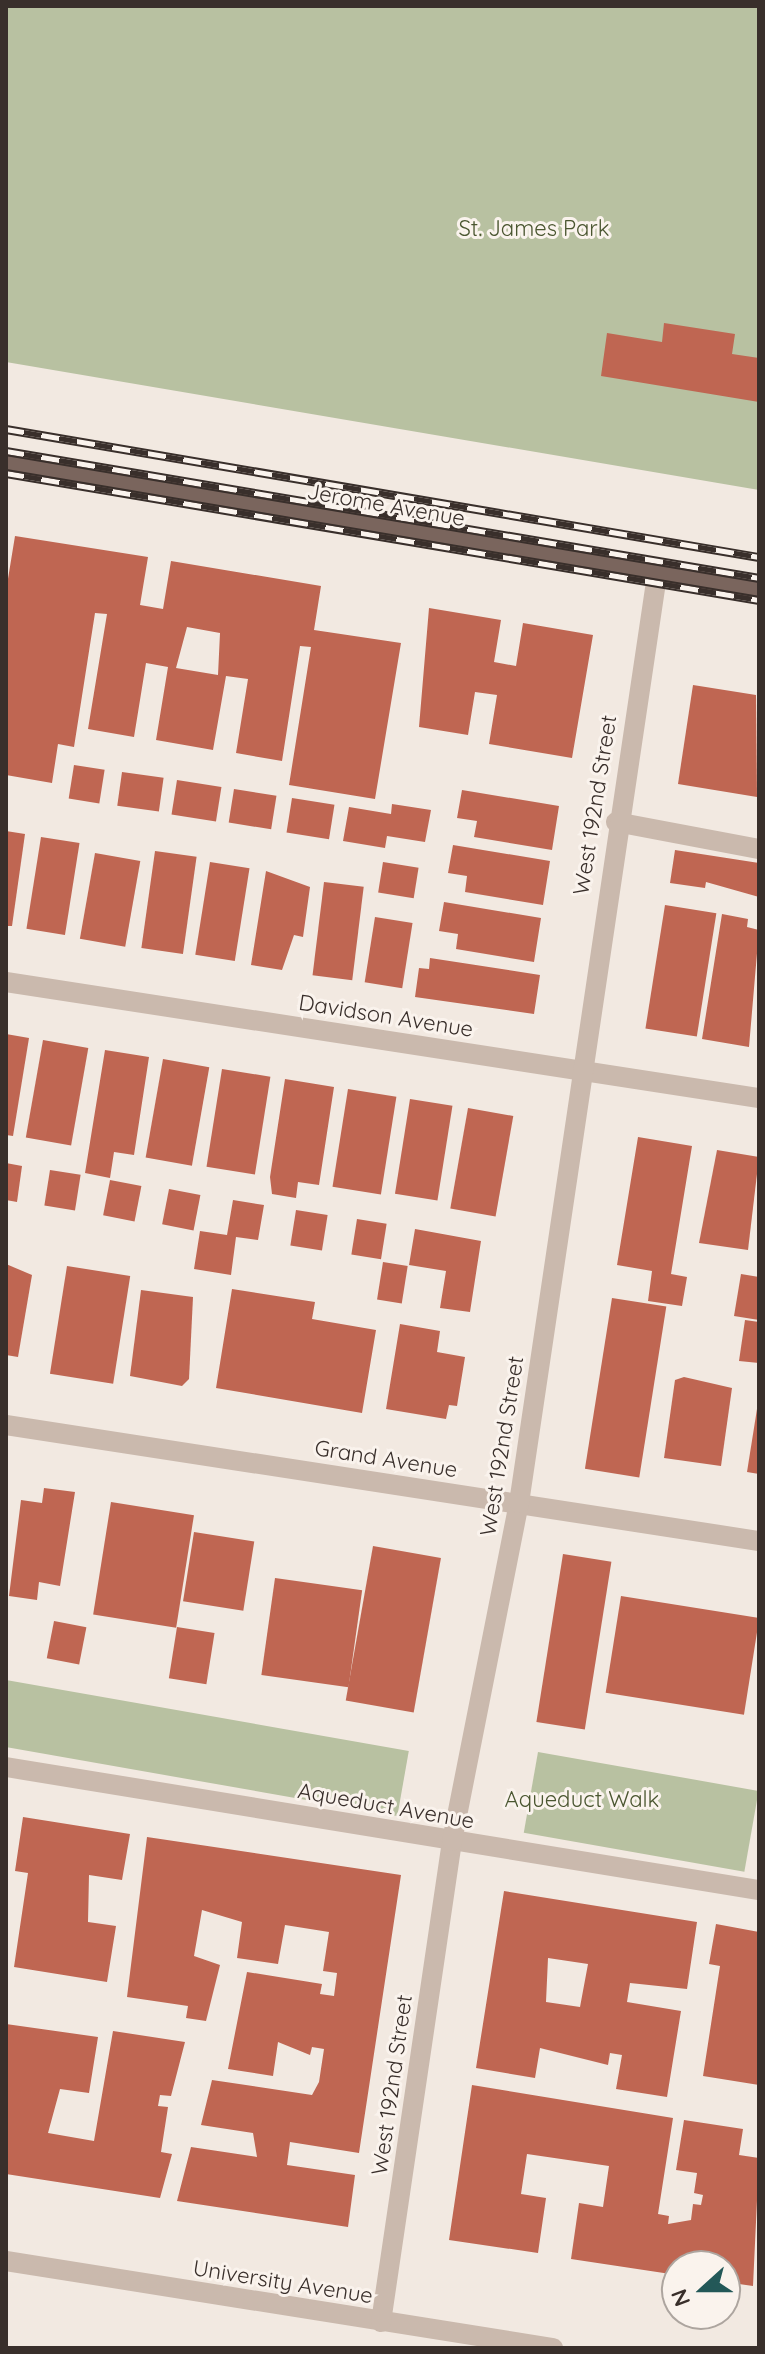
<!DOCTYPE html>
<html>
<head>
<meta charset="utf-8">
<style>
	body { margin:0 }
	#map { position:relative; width:765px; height:2354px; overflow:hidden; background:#f2e9e1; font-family:Quicksand,sans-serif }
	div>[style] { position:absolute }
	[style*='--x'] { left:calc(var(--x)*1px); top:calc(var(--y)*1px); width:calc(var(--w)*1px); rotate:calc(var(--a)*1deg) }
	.green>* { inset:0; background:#b8c1a1; transform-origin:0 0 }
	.building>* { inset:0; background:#bf6652; transform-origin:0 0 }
	.minor>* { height:20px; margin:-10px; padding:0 10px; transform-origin:10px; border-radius:10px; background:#cab9ad }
	.major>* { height:20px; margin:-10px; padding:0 10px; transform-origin:10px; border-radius:10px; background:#7a655d }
	.rail>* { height:9px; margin-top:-4.5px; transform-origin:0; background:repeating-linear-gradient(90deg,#faf3ed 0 18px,#392f2b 0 36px); box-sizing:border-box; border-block:2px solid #392f2b }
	span { translate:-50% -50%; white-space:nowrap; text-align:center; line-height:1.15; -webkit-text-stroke:6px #faf3ed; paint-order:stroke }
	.park-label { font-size:22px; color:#4a5630 }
	.street-label { font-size:22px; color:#392f2b }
	.frame { position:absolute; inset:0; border:8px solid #392f2b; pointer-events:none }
	.north { position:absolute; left:661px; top:2250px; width:80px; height:80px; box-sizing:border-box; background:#faf3ed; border:2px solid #ada59f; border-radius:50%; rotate:249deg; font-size:22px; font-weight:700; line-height:32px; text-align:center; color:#392f2b }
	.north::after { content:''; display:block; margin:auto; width:28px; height:36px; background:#235858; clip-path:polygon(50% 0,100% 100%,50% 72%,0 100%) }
</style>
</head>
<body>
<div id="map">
	<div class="green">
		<div style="clip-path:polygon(6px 6px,759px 6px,759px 490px,6px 362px)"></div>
		<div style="left:6px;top:1680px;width:409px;height:66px;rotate:10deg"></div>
		<div style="left:538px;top:1752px;width:224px;height:82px;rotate:10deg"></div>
	</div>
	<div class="building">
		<div style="clip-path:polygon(664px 323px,735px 334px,732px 354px,759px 358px,759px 402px,601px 376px,607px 333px,662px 342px)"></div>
		<div style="clip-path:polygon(evenodd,15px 536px,148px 557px,140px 605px,163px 609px,171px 561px,321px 586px,314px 630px,401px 643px,375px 799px,289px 785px,311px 647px,300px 646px,282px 761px,236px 753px,248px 679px,226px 676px,213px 750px,156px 740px,168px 667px,146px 663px,134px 737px,88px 729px,107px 614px,95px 613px,74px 747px,58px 744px,52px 783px,6px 775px,6px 591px,15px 536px,187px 627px,220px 633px,218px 675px,176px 668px,187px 627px)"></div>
		<div style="clip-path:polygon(429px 608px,501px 620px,494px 662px,516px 666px,523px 623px,593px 635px,572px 758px,489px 744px,497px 695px,475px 692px,468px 735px,419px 727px)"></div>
		<div style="clip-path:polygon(693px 685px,756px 695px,757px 797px,678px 784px)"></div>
		<div style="left:74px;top:765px;width:31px;height:34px;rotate:9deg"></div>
		<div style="left:122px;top:772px;width:42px;height:34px;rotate:8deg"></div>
		<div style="left:177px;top:780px;width:45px;height:35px;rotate:9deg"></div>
		<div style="left:234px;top:789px;width:43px;height:34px;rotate:9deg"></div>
		<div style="clip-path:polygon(462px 790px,559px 806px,552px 850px,474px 837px,477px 821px,457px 818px)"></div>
		<div style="left:292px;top:798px;width:43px;height:35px;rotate:9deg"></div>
		<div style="clip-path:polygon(392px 804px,431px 810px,425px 842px,387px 836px,385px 848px,343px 841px,349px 807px,391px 814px)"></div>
		<div style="clip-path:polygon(6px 831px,25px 834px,12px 926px,6px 926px)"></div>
		<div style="left:41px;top:837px;width:39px;height:93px;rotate:9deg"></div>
		<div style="clip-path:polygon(453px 845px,550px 861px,543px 905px,465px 892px,467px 876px,448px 873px)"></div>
		<div style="clip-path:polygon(675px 850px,759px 863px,759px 897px,706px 882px,705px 888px,670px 883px)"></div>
		<div style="left:155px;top:851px;width:42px;height:98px;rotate:8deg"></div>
		<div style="left:95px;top:853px;width:46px;height:87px;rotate:10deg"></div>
		<div style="left:210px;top:862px;width:40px;height:94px;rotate:9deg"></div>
		<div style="left:383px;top:862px;width:36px;height:31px;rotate:9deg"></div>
		<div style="clip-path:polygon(266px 871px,310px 887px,303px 937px,294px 935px,282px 970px,251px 965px)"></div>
		<div style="left:324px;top:882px;width:40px;height:94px;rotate:7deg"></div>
		<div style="clip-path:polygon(444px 902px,541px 918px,534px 962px,456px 949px,458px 934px,439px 931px)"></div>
		<div style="left:665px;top:905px;width:52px;height:125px;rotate:9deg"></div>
		<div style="clip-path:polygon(722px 914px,748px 919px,747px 927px,759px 930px,749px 1047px,702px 1039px)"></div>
		<div style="left:375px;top:917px;width:38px;height:66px;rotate:9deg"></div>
		<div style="clip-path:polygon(430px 958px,540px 975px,534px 1014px,415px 997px,419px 968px,429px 969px)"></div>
		<div style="clip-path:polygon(6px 1034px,29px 1038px,13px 1136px,6px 1135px)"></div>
		<div style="left:43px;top:1040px;width:46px;height:99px;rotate:10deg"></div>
		<div style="clip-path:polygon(105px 1050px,149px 1057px,134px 1155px,114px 1152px,110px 1178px,85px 1173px)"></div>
		<div style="left:163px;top:1059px;width:47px;height:100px;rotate:10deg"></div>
		<div style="left:222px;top:1069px;width:49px;height:99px;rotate:9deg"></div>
		<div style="clip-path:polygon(285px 1079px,334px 1087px,319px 1185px,298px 1182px,296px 1198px,272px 1194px,270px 1177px)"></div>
		<div style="left:348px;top:1089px;width:49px;height:99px;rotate:9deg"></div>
		<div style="left:410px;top:1099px;width:43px;height:96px;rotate:9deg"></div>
		<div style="left:468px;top:1108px;width:46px;height:102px;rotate:10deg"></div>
		<div style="clip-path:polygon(638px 1137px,692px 1146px,671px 1274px,687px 1277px,682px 1306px,648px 1301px,652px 1271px,617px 1265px)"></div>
		<div style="clip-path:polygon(717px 1150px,759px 1157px,748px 1250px,699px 1243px)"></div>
		<div style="clip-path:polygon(6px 1163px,22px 1166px,17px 1202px,6px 1200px)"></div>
		<div style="left:50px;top:1170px;width:31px;height:36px;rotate:9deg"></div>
		<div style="left:110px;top:1180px;width:32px;height:36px;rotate:11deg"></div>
		<div style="left:169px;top:1189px;width:32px;height:36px;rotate:11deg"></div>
		<div style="clip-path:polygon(233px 1200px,264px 1205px,258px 1240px,236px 1237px,231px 1275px,194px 1269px,200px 1231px,227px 1235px)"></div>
		<div style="left:296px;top:1210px;width:32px;height:36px;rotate:9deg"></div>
		<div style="left:357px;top:1219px;width:30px;height:36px;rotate:9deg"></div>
		<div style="clip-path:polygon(415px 1229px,481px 1241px,470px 1312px,440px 1308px,446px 1271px,409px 1265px)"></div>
		<div style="left:383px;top:1262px;width:25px;height:38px;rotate:9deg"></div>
		<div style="clip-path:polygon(6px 1264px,32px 1275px,18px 1357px,6px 1355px)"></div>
		<div style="left:67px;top:1266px;width:64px;height:109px;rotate:9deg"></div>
		<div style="clip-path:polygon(741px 1274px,759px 1277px,759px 1320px,734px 1316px)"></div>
		<div style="clip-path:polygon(232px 1289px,315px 1302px,312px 1319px,376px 1330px,362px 1413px,216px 1388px)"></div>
		<div style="clip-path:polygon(141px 1290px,193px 1297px,189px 1379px,182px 1386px,130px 1376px)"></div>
		<div style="left:612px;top:1298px;width:55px;height:173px;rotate:9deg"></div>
		<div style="clip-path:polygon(745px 1320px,759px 1322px,759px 1363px,739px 1361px)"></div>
		<div style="clip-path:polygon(400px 1324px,440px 1331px,437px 1352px,465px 1357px,457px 1406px,449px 1405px,446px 1419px,386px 1409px)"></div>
		<div style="clip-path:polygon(684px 1377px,732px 1388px,721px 1466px,664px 1458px,675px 1380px)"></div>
		<div style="clip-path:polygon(757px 1409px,759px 1409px,759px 1474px,747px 1472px)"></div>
		<div style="clip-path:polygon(44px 1488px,75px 1492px,60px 1586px,39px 1582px,37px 1600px,9px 1596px,21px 1500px,42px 1503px)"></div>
		<div style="left:111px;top:1502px;width:84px;height:114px;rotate:9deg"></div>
		<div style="left:194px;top:1532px;width:61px;height:70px;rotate:9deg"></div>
		<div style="left:373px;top:1546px;width:69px;height:157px;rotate:10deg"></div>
		<div style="left:563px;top:1554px;width:49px;height:170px;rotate:9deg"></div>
		<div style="left:275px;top:1578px;width:88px;height:98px;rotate:8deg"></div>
		<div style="left:621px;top:1596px;width:140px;height:98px;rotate:9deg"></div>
		<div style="left:54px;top:1621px;width:33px;height:38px;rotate:11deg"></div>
		<div style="left:177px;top:1627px;width:38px;height:52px;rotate:9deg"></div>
		<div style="clip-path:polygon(23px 1817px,130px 1834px,122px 1880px,89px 1875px,88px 1922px,116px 1926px,107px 1982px,14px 1967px,28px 1873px,15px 1871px)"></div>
		<div style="clip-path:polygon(147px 1837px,401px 1875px,359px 2153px,290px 2142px,287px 2165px,355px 2175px,348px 2227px,177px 2201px,191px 2147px,257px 2157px,253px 2133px,201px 2125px,212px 2080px,312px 2095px,319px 2082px,324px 2049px,312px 2047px,310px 2055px,278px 2042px,273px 2076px,228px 2069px,247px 1972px,322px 1984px,320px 1994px,334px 1996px,337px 1973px,323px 1971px,329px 1932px,285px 1925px,278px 1964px,237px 1958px,242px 1922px,202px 1910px,194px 1956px,220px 1965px,206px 2021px,186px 2018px,188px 2006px,127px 1997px)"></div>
		<div style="clip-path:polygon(evenodd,504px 1891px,697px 1922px,687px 1989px,630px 1983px,627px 2002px,681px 2011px,667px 2097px,616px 2089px,622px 2055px,610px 2053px,608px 2065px,540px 2048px,535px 2078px,476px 2068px,504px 1891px,548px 1958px,588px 1964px,580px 2007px,546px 2002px,548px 1958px)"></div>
		<div style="clip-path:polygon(716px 1924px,759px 1932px,759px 2085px,703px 2076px,720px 1966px,709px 1964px)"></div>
		<div style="clip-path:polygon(6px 2024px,98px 2037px,89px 2093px,60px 2089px,48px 2133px,94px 2141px,113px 2031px,185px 2042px,171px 2096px,160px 2095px,158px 2106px,168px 2107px,161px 2152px,172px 2154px,160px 2198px,6px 2174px)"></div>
		<div style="clip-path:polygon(472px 2085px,673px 2118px,658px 2214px,669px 2216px,668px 2224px,691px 2220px,693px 2204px,701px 2205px,703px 2195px,694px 2193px,697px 2173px,676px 2170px,684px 2120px,743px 2129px,739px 2155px,759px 2158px,753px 2286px,725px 2282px,725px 2266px,677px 2266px,677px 2275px,571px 2259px,579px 2203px,603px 2207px,609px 2166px,527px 2154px,521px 2194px,546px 2198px,538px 2253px,449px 2240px)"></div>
	</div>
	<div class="minor">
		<div style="--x:616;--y:822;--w:146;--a:10.7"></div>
		<div style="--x:6;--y:982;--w:762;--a:8.76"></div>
		<div style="--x:6;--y:1425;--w:762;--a:8.76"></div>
		<div style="--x:6;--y:1767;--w:763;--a:9.28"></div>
		<div style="--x:6;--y:2261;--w:554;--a:9.04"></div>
		<div style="--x:381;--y:2322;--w:486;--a:-81.6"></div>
		<div style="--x:452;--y:1841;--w:345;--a:-78.8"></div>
		<div style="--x:519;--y:1503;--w:938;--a:-81.54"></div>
	</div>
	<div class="major">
		<div style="--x:6;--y:462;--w:764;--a:9.72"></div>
	</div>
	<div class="rail">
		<div style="--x:6;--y:429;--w:764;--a:9.65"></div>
		<div style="--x:6;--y:451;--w:764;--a:9.57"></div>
		<div style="--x:6;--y:473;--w:764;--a:9.57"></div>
	</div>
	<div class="park-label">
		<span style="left:534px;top:229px">St. James Park</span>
		<span style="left:582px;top:1800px">Aqueduct Walk</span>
	</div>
	<div class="street-label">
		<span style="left:386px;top:505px;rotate:10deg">Jerome Avenue</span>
		<span style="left:595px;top:805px;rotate:-81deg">West 192nd Street</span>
		<span style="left:386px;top:1016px;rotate:9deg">Davidson Avenue</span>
		<span style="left:502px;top:1446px;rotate:-81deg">West 192nd Street</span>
		<span style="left:386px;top:1459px;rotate:9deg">Grand Avenue</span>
		<span style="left:386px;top:1806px;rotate:10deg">Aqueduct Avenue</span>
		<span style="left:392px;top:2085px;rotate:-82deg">West 192nd Street</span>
		<span style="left:283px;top:2282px;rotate:9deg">University Avenue</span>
	</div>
	<div class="frame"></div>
	<div class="north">N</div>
</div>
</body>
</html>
